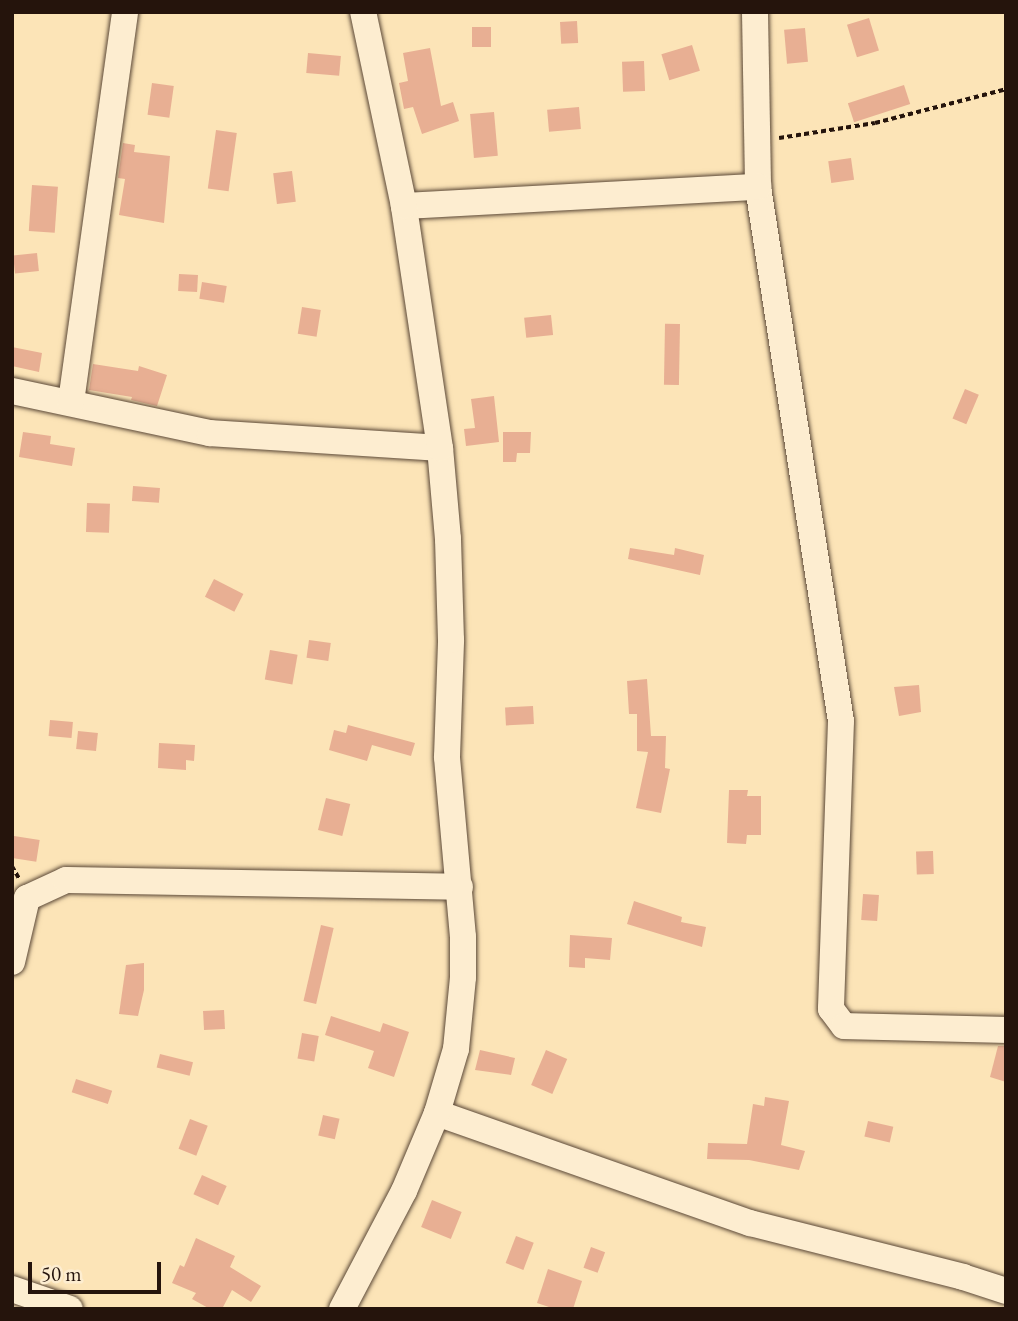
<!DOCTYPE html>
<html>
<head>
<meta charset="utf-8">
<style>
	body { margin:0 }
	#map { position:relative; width:1018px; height:1321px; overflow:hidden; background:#fce4b7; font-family:"EB Garamond",serif }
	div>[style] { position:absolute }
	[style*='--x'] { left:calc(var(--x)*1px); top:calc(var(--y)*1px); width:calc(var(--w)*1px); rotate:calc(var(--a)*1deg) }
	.building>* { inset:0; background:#e8af93; transform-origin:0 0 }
	.path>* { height:3.5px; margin-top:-1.75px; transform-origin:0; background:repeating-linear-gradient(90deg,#25140c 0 5px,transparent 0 8.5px) }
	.roads { filter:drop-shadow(0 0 2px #5b4837) drop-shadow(0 0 2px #5b4837) }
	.minor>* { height:26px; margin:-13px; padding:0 13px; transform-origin:13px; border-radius:13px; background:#fdedd0 }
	span { translate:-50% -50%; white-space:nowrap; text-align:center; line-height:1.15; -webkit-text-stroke:5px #fdedd0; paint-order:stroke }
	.frame { position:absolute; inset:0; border:14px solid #25140c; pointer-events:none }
	.scale { position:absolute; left:28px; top:1262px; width:133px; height:32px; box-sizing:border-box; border:4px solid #25140c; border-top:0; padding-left:9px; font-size:21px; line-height:24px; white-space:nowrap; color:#25140c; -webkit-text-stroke:5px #fdedd0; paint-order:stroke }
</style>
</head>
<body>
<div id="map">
	<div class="building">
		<div style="left:869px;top:18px;width:34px;height:23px;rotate:73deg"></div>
		<div style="left:577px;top:21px;width:22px;height:17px;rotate:87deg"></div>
		<div style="left:472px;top:27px;width:19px;height:20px"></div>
		<div style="left:805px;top:28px;width:34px;height:21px;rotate:85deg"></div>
		<div style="left:692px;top:45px;width:27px;height:32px;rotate:73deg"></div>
		<div style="clip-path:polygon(430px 48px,441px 106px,453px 102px,459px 121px,422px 134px,413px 107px,404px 109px,399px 83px,408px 81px,403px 53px)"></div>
		<div style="left:308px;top:53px;width:33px;height:20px;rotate:5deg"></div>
		<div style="left:644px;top:61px;width:30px;height:22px;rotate:88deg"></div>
		<div style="left:152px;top:83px;width:22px;height:32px;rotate:8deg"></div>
		<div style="left:904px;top:85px;width:20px;height:59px;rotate:72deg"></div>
		<div style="left:579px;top:107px;width:22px;height:32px;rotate:85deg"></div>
		<div style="left:494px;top:112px;width:44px;height:24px;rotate:85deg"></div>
		<div style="left:216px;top:130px;width:21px;height:59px;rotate:8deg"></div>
		<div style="clip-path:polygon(123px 143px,135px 145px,134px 152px,170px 156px,164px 223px,119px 215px,125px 179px,118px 178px)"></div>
		<div style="left:851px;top:158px;width:22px;height:23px;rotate:82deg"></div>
		<div style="left:292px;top:171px;width:31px;height:19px;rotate:83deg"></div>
		<div style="left:32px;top:185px;width:26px;height:46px;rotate:4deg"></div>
		<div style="left:37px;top:253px;width:18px;height:24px;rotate:84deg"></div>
		<div style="left:179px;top:274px;width:19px;height:17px;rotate:3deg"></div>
		<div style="left:202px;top:282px;width:25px;height:17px;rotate:9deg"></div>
		<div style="left:302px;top:307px;width:19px;height:27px;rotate:9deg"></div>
		<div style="left:551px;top:315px;width:20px;height:27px;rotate:84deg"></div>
		<div style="left:680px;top:324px;width:61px;height:15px;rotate:91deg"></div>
		<div style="clip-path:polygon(12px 347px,42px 353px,39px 372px,12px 366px)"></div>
		<div style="clip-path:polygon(93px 364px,138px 371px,139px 366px,167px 375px,157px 406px,131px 400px,132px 397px,89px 390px)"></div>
		<div style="left:965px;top:389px;width:15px;height:32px;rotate:23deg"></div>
		<div style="clip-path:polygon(494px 396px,499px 442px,466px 446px,464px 429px,475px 428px,471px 399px)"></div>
		<div style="clip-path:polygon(23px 432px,51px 436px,50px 444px,75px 448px,72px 466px,19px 457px)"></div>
		<div style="clip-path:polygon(503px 432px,531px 432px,530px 453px,517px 453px,516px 462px,503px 462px)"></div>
		<div style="left:133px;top:486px;width:27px;height:15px;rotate:4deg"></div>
		<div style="left:87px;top:503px;width:23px;height:29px;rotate:2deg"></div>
		<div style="clip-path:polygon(630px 548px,674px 555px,675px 548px,704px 555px,700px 575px,628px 559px)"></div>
		<div style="left:214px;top:579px;width:33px;height:20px;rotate:27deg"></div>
		<div style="left:309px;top:640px;width:22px;height:18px;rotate:8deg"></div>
		<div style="left:270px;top:650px;width:28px;height:30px;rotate:10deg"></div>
		<div style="clip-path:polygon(647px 679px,651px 736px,666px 736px,665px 768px,670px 769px,661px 813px,636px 808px,648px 752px,637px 751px,637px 714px,629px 714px,627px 681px)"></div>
		<div style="clip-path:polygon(919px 685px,921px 712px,899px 716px,894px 687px)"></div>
		<div style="left:533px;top:706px;width:18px;height:28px;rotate:87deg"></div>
		<div style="left:50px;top:720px;width:23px;height:16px;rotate:5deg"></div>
		<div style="clip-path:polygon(348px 725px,415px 743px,411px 756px,372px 745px,367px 761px,329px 750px,334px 730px,346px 733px)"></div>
		<div style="left:78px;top:731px;width:20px;height:18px;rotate:6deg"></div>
		<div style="clip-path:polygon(159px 743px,195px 745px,194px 761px,186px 760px,186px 770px,158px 768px)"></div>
		<div style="clip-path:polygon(729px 790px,748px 790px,747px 796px,761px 796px,761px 835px,747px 835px,746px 844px,727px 843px)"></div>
		<div style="left:326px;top:798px;width:25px;height:33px;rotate:14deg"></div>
		<div style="left:14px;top:836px;width:26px;height:22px;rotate:9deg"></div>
		<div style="left:933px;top:851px;width:23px;height:17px;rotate:88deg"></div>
		<div style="left:863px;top:894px;width:16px;height:26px;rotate:4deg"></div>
		<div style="clip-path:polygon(634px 901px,682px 917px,681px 922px,706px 927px,702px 947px,627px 924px)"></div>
		<div style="left:321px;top:925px;width:13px;height:78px;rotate:13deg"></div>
		<div style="clip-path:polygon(570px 935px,612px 938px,610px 960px,585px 958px,585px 968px,569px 967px)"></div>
		<div style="clip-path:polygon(144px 963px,144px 990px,138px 1016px,119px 1014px,126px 965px)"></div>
		<div style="left:224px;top:1010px;width:19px;height:21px;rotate:87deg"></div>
		<div style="clip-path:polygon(331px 1016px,380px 1032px,383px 1023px,409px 1032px,394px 1077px,368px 1068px,374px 1051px,325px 1035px)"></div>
		<div style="left:302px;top:1033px;width:17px;height:26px;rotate:10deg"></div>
		<div style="clip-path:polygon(998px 1046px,1006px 1046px,1006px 1082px,990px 1077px)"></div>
		<div style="clip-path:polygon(480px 1050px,515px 1058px,511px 1075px,475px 1070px)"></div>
		<div style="left:546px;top:1050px;width:23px;height:38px;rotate:23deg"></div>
		<div style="left:160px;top:1054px;width:34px;height:14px;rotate:14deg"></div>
		<div style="left:76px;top:1079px;width:38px;height:14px;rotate:18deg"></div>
		<div style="clip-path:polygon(765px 1097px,789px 1101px,781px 1145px,805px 1151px,799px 1170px,749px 1160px,707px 1159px,708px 1143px,747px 1144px,753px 1104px,764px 1106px)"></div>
		<div style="left:323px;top:1115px;width:17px;height:21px;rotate:13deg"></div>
		<div style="left:190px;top:1119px;width:19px;height:32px;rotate:21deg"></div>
		<div style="left:868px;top:1121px;width:26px;height:16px;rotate:13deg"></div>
		<div style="left:202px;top:1175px;width:27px;height:21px;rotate:24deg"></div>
		<div style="left:432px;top:1200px;width:32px;height:29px;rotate:22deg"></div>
		<div style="left:516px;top:1236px;width:19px;height:29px;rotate:21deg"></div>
		<div style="clip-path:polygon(196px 1238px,235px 1256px,230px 1267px,261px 1286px,251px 1302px,232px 1290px,222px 1309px,210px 1309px,192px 1299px,196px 1293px,172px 1283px,180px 1265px,184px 1267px)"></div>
		<div style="left:591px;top:1247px;width:15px;height:22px;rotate:20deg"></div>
		<div style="clip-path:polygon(548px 1269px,582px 1281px,573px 1309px,555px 1309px,537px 1303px)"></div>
	</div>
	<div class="path">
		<div style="--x:779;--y:138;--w:97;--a:-8.9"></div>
		<div style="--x:875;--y:123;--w:135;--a:-14.5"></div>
		<div style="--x:12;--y:866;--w:16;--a:60"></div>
	</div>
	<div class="roads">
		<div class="minor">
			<div style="--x:755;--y:12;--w:175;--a:89"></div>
			<div style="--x:758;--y:187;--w:540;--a:81.17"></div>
			<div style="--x:841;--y:721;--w:288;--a:92"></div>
			<div style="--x:831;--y:1009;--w:21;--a:53"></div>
			<div style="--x:844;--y:1026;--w:162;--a:1.4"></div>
			<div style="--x:404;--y:206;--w:355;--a:-3.1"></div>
			<div style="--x:12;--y:391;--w:202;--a:12"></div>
			<div style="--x:210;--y:433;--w:230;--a:3.7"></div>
			<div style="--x:71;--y:402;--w:394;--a:-82.1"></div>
			<div style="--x:12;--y:962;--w:66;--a:-76.8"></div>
			<div style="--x:27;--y:898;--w:43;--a:-24.8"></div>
			<div style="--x:66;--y:880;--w:394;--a:1"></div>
			<div style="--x:437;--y:1113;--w:332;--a:19.4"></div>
			<div style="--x:750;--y:1223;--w:220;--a:14.2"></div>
			<div style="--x:963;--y:1277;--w:45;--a:18"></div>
			<div style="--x:12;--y:1289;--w:61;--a:19"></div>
			<div style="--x:342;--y:1309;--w:133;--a:-62.3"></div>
			<div style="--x:404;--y:1191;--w:85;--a:-67.1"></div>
			<div style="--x:437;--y:1113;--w:67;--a:-73.5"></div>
			<div style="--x:456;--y:1049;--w:72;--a:-84.4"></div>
			<div style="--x:463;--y:977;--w:40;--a:-90"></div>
			<div style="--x:463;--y:937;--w:181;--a:-95.1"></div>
			<div style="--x:447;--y:757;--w:117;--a:-88"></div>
			<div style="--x:451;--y:640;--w:101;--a:-91.7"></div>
			<div style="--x:448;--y:539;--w:91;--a:-95"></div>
			<div style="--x:440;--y:448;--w:245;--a:-98.5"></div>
			<div style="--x:404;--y:206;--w:198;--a:-101.9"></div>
		</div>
	</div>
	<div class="frame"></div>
	<div class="scale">50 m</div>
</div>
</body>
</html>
